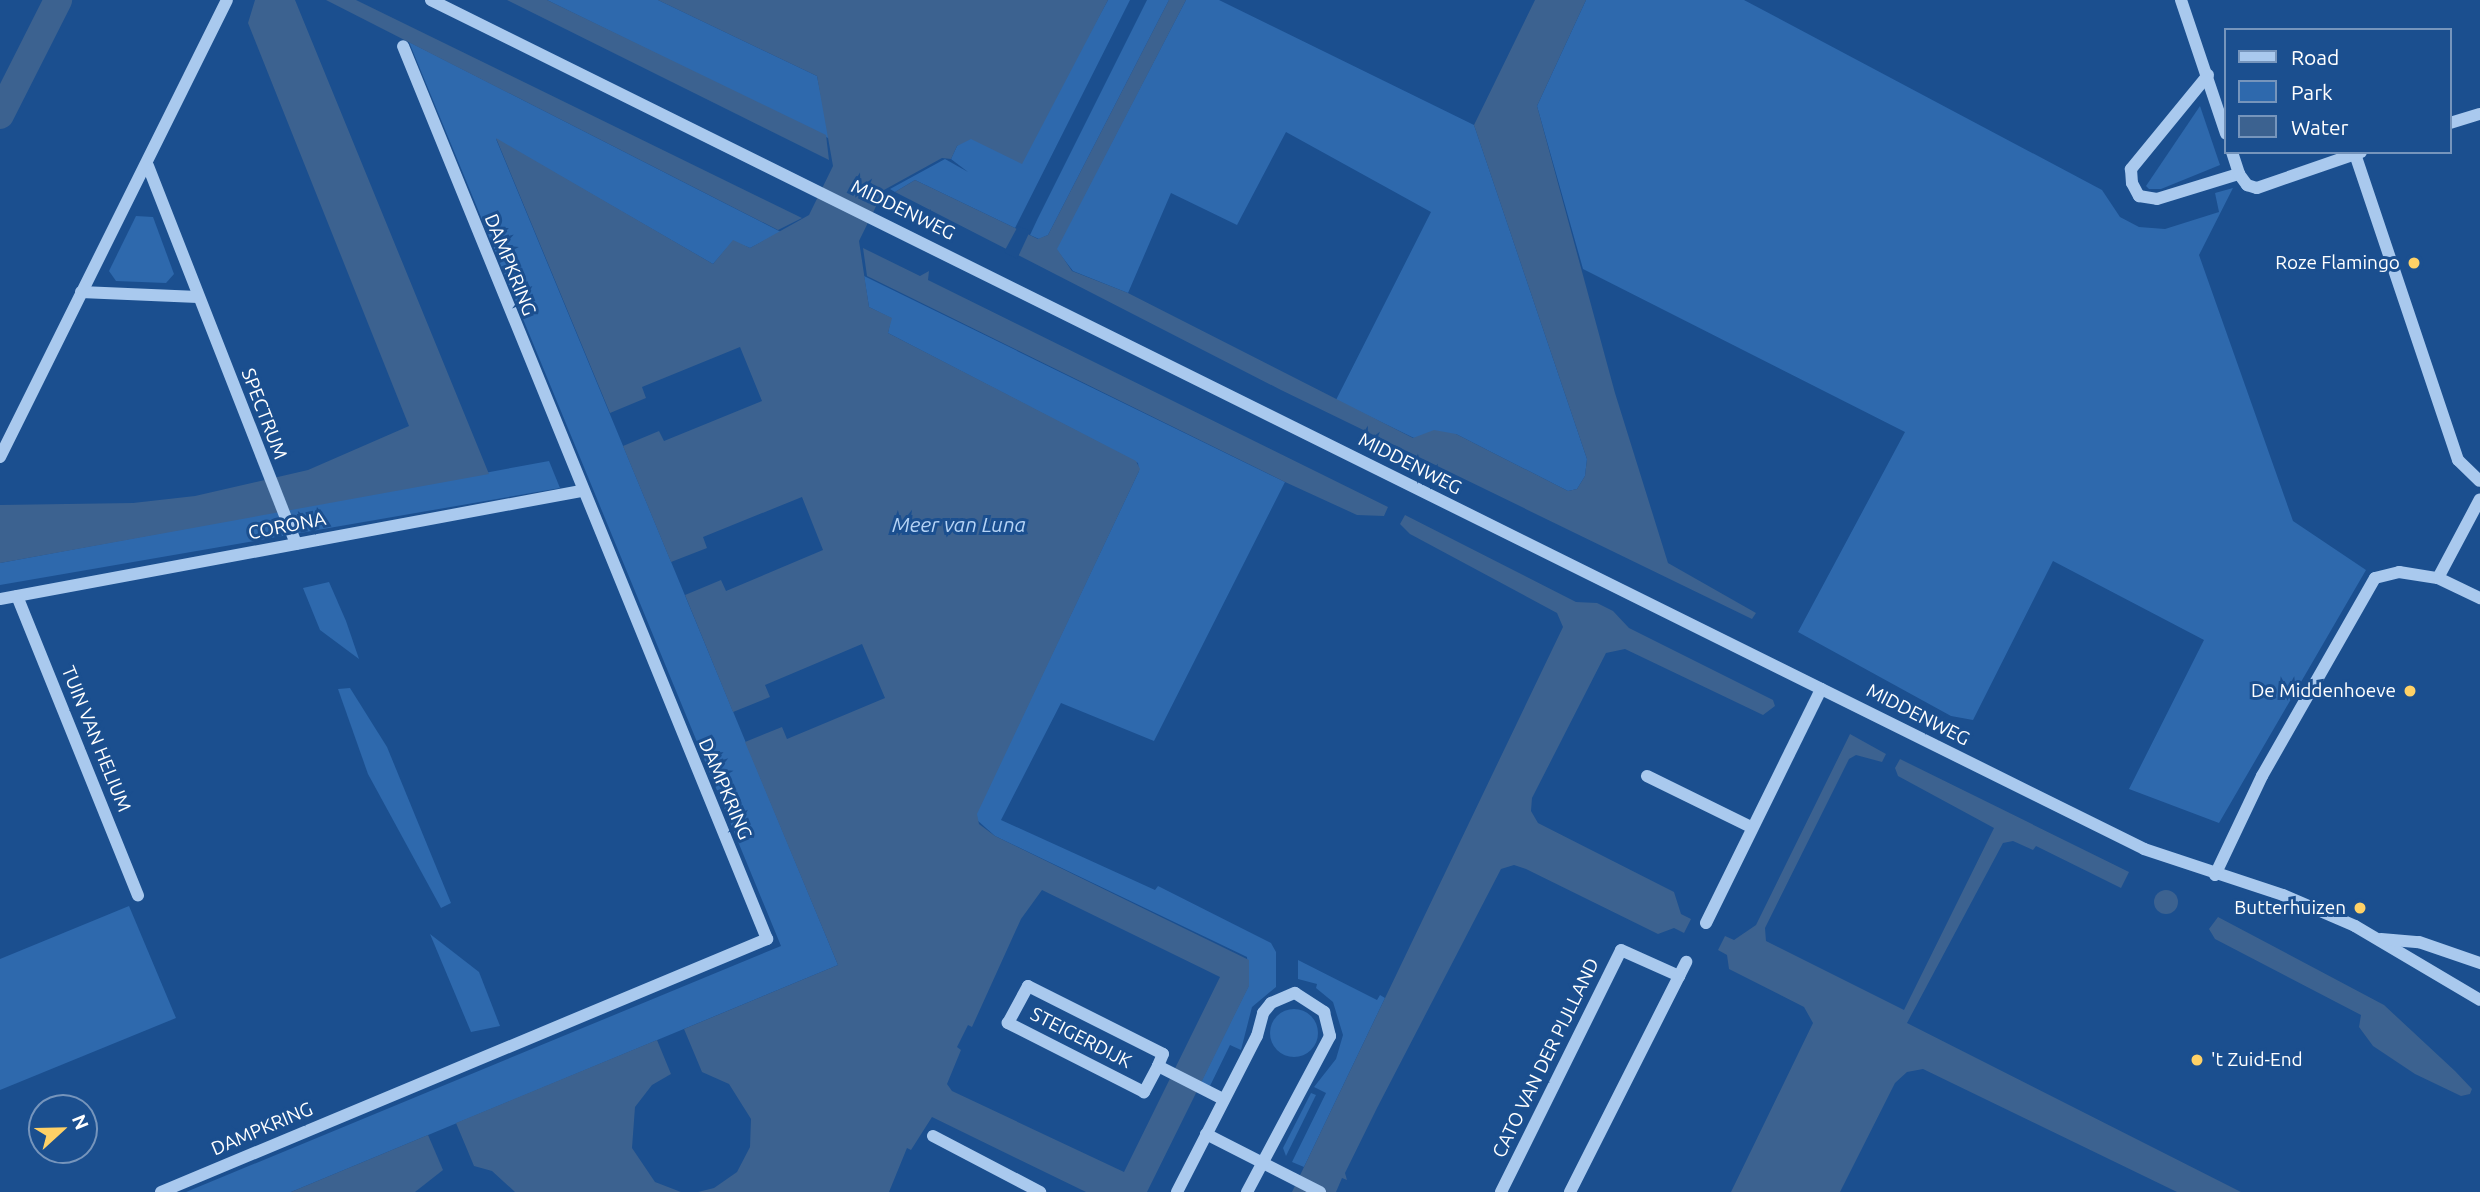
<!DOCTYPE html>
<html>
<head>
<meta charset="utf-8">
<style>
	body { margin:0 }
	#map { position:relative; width:2480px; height:1192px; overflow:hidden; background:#1b4f8f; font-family:Ubuntu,sans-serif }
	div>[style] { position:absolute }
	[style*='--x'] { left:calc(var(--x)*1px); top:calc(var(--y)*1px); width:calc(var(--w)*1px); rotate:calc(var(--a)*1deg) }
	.green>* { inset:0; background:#2e69ad }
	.round { border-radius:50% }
	.water>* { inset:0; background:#3c6290 }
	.pier>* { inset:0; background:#1b4f8f }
	.canal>* { height:28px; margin:-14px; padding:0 14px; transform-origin:14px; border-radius:14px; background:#3c6290 }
	.minor>* { height:12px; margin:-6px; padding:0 6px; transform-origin:6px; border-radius:6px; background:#a9c9ee }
	.dots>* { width:19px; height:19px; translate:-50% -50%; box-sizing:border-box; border:4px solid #1b4f8f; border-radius:50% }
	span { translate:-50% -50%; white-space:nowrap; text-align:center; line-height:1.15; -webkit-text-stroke:6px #1b4f8f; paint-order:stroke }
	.street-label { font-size:19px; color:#fff }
	.poi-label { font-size:19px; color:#fff }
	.right { translate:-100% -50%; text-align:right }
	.left { translate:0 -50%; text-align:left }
	.water-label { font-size:21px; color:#b5d3f5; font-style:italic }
	.legend { position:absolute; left:2224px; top:28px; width:228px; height:126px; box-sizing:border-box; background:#1b4f8f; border:2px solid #7695bc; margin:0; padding:9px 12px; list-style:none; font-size:21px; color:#fff }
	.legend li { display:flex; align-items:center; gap:14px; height:35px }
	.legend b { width:35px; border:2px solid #7695bc }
	.north { position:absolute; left:28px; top:1094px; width:70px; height:70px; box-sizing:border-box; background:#1b4f8f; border:2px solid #7695bc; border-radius:50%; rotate:68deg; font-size:19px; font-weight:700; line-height:28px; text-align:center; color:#fff }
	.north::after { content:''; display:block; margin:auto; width:24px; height:32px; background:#ffd166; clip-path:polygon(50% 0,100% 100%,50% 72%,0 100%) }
</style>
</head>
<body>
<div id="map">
	<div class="green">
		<div style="clip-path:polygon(547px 0,658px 0,817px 76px,830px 139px)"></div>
		<div style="clip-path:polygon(1108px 0,1130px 0,1015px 228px,915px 180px,895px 192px,890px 189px,945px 159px,968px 172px,951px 159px,957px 146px,1085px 42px)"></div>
		<div style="clip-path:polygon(1147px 0,1169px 0,1048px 235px,1039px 239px,1030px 235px,1038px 218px)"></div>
		<div style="clip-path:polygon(1186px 0,1219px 0,1474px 125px,1587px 459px,1585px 476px,1577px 489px,1568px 491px,1456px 434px,1414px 438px,1336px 400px,1431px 212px,1286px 132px,1237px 225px,1171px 193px,1128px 293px,1073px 271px,1056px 249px)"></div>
		<div style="clip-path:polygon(1586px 0,1744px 0,2102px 190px,2120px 217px,2139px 227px,2165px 229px,2219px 212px,2215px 193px,2233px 188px,2199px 255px,2293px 521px,2366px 570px,2219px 823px,2129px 789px,2204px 640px,2053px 561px,1973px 720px,1951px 716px,1798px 632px,1905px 432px,1583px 269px,1537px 106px)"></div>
		<div style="clip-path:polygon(409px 42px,781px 232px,750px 248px,733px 241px,713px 264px,496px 139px,838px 965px,291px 1192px,186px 1192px,781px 946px)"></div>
		<div style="clip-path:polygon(2200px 106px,2220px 165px,2161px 189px,2149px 189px,2146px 186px)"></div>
		<div style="clip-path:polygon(136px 216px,153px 217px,174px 274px,166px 283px,116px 281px,109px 271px)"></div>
		<div style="clip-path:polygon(864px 276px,1285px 482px,1154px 741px,1061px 703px,1001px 820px,1155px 890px,1158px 886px,1271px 943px,1276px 952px,1276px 987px,1252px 1007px,1241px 1050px,1230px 1045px,1210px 1086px,1201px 1082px,1249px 985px,1247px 957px,995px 836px,977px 820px,977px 812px,1139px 471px,1138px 463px,888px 333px,891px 318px,869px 307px)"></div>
		<div style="clip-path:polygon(549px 461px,560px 488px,0 585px,0 563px)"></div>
		<div style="clip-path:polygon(329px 582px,346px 621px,359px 659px,320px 630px,303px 588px)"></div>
		<div style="clip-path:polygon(350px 688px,387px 747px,451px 903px,441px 908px,368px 774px,338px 689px)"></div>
		<div style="clip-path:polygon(129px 906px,176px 1018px,0 1090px,0 959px)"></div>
		<div style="clip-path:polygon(430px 934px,479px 972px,500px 1026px,471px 1032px)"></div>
		<div style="clip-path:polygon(1298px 960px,1377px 1000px,1380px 995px,1385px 998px,1304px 1167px,1292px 1162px,1326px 1093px,1314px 1087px,1336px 1059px,1343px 1035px,1333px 1002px,1316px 988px,1317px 984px,1298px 979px)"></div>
		<div class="round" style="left:1270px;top:1009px;width:48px;height:48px"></div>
		<div style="clip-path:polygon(1311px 1093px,1316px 1095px,1286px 1156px,1283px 1148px)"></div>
	</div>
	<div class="water">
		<div style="clip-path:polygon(255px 0,295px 0,489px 474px,0 563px,0 505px,133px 503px,195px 496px,308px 470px,409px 426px,248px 23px)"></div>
		<div style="clip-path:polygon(326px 0,356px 0,802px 218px,778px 230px)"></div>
		<div style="clip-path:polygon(507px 0,547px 0,826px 135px,829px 160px)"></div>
		<div style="clip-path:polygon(evenodd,658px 0,1108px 0,1022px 164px,971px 139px,957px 146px,951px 159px,942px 158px,884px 190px,859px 241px,869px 307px,892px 318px,888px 333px,1136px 461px,1140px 469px,977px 814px,979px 824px,995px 836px,1249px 960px,1249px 986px,1147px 1192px,1086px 1192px,932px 1117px,911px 1150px,907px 1148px,889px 1192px,698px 1192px,714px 1188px,737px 1172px,750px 1147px,751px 1119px,729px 1084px,702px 1072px,684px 1029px,838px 965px,745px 742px,782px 727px,787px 739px,885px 698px,862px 644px,765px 685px,770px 697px,733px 712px,685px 595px,721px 580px,726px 591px,823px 550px,802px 497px,703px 537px,707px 548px,671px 562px,623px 446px,659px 431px,664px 441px,762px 401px,740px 347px,642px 387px,646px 398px,610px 413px,496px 138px,713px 264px,733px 240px,750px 248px,809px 215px,833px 166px,817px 76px,658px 0,1042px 890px,1220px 977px,1124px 1172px,952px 1091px,947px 1084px,961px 1050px,957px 1047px,968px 1025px,972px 1027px,1021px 919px,1042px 890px)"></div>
		<div style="clip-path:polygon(1169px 0,1186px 0,1057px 249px,1072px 271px,1128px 293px,1413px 438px,1434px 430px,1456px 434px,1568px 491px,1577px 489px,1585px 476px,1587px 459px,1474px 125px,1535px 0,1586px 0,1537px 106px,1615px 393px,1668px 563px,1756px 613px,1752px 619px,1281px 390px,895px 192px,915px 180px,1038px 239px,1048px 235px)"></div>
		<div style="clip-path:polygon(863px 248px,920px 276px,929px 271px,928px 280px,1388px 507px,1384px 516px,1357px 515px,1285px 482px,867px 276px)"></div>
		<div style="clip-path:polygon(1405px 515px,1576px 602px,1597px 603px,1613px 611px,1629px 628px,1773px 700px,1775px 706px,1763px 715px,1625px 649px,1606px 653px,1532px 798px,1531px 811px,1538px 823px,1674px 892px,1681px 914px,1691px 919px,1684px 933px,1674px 928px,1658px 934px,1526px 869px,1514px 865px,1501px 869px,1377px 1108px,1345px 1173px,1347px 1180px,1342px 1178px,1336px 1192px,1292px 1192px,1563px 627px,1557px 613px,1410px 534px,1400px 524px)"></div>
		<div style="clip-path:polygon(1850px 734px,1886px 754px,1882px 762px,1856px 755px,1849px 759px,1765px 928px,1766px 941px,1904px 1010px,1994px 828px,1898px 776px,1895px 768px,1900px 759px,2129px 872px,2121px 888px,2036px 846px,2033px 850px,2013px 841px,2003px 843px,1907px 1023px,2241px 1192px,2177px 1192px,1923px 1069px,1907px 1072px,1895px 1083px,1840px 1192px,1731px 1192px,1813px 1023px,1804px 1007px,1729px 969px,1727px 955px,1718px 950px,1725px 936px,1734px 940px,1756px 925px)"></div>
		<div class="round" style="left:2154px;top:890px;width:24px;height:24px"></div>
		<div style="clip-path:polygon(2218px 917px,2384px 1005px,2455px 1071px,2472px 1089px,2470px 1094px,2461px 1096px,2415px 1074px,2373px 1046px,2359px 1027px,2361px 1015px,2215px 939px,2209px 929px)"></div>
		<div style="clip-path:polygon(657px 1040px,671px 1074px,652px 1085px,635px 1107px,632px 1148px,655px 1182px,681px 1192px,515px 1192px,492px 1171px,474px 1166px,456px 1123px)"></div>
		<div style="clip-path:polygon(428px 1135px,443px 1170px,415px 1192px,291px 1192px)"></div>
	</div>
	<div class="pier">
		<div style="clip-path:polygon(1018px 226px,1030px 231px,1017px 259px,1004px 252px)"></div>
	</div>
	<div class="canal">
		<div style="--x:0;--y:115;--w:129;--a:-63.2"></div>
	</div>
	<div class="minor">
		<div style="--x:431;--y:0;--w:1912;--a:26.36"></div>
		<div style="--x:2144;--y:849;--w:146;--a:18.3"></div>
		<div style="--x:2283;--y:895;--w:78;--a:23.3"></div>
		<div style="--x:2355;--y:926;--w:145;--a:30.6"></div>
		<div style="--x:2181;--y:0;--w:141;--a:71.4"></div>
		<div style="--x:2208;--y:75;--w:122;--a:129.3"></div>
		<div style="--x:2131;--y:169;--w:14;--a:86"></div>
		<div style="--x:2132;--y:183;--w:15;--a:62"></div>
		<div style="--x:2139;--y:196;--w:18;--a:9"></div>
		<div style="--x:2157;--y:199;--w:86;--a:-17"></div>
		<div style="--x:2450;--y:123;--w:31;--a:-17"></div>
		<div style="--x:2232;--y:152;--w:23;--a:72"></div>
		<div style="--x:2239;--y:174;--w:14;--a:54"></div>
		<div style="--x:2247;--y:185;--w:10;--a:17"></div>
		<div style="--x:2257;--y:188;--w:110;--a:-19.1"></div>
		<div style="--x:2355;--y:154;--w:323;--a:71.4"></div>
		<div style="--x:2458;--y:460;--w:30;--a:44"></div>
		<div style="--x:148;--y:166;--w:406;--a:68.6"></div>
		<div style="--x:81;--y:292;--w:117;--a:2.4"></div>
		<div style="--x:0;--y:457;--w:510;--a:-63.59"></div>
		<div style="--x:2438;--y:578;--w:89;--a:-62"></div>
		<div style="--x:17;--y:596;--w:323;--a:68"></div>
		<div style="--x:0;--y:599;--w:591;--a:-10.53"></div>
		<div style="--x:1647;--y:776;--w:116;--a:26.1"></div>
		<div style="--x:2215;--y:875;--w:110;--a:-64.6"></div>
		<div style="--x:2262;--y:776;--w:228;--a:-60.3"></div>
		<div style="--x:2375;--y:578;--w:25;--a:-14"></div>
		<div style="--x:2399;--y:572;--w:39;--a:9"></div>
		<div style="--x:2438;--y:578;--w:47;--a:25.5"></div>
		<div style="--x:1706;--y:923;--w:261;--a:-63.8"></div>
		<div style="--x:2381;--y:939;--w:38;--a:5"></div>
		<div style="--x:2419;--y:942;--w:65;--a:19"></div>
		<div style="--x:1158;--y:1066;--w:30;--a:118"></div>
		<div style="--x:1144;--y:1092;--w:153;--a:-153.1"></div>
		<div style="--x:1008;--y:1023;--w:42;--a:-61.6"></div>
		<div style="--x:1028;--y:986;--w:151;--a:26.7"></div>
		<div style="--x:1163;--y:1054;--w:13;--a:113"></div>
		<div style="--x:1158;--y:1066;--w:73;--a:26.9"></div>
		<div style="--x:1206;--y:1134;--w:128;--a:27"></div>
		<div style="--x:933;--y:1136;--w:121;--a:27.6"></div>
		<div style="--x:161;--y:1192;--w:657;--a:-22.66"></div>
		<div style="--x:767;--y:939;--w:964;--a:-112.18"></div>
		<div style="--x:1177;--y:1192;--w:175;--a:-62.9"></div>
		<div style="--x:1257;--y:1036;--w:24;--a:-75"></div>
		<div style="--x:1263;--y:1013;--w:13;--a:-51"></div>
		<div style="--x:1271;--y:1003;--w:26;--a:-23"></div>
		<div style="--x:1295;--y:993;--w:35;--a:33"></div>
		<div style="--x:1324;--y:1012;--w:25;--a:76"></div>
		<div style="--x:1330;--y:1036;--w:177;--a:118"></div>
		<div style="--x:1501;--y:1192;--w:270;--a:-63.6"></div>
		<div style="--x:1621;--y:950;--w:64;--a:24.1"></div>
		<div style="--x:1570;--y:1192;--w:258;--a:-63.2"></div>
	</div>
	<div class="dots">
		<div style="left:2414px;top:263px;background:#ffd166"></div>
		<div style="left:2410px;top:691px;background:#ffd166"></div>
		<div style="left:2360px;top:908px;background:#ffd166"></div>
		<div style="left:2197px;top:1060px;background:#ffd166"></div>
	</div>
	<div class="street-label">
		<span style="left:903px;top:210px;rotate:26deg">MIDDENWEG</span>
		<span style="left:510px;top:265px;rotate:68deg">DAMPKRING</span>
		<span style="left:264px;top:414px;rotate:69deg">SPECTRUM</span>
		<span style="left:1410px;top:464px;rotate:27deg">MIDDENWEG</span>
		<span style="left:287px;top:526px;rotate:-11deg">CORONA</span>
		<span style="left:1918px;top:715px;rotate:27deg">MIDDENWEG</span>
		<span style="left:96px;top:739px;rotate:68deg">TUIN VAN HELIUM</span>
		<span style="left:725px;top:789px;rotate:67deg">DAMPKRING</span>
		<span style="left:1081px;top:1038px;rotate:27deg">STEIGERDIJK</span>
		<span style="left:1546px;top:1058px;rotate:-64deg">CATO VAN DER PIJLLAND</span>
		<span style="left:262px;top:1129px;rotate:-23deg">DAMPKRING</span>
	</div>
	<div class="poi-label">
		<span class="right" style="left:2400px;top:263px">Roze Flamingo</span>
		<span class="right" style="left:2396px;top:691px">De Middenhoeve</span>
		<span class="right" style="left:2346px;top:908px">Butterhuizen</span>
		<span class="left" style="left:2211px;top:1060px">'t Zuid-End</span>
	</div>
	<div class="water-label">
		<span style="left:959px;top:524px">Meer van Luna</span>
	</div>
	<ul class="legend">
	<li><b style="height:9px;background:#a9c9ee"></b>Road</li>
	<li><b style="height:19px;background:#2e69ad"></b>Park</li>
	<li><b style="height:19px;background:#3c6290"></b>Water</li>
	</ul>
	<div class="north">N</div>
</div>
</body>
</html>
